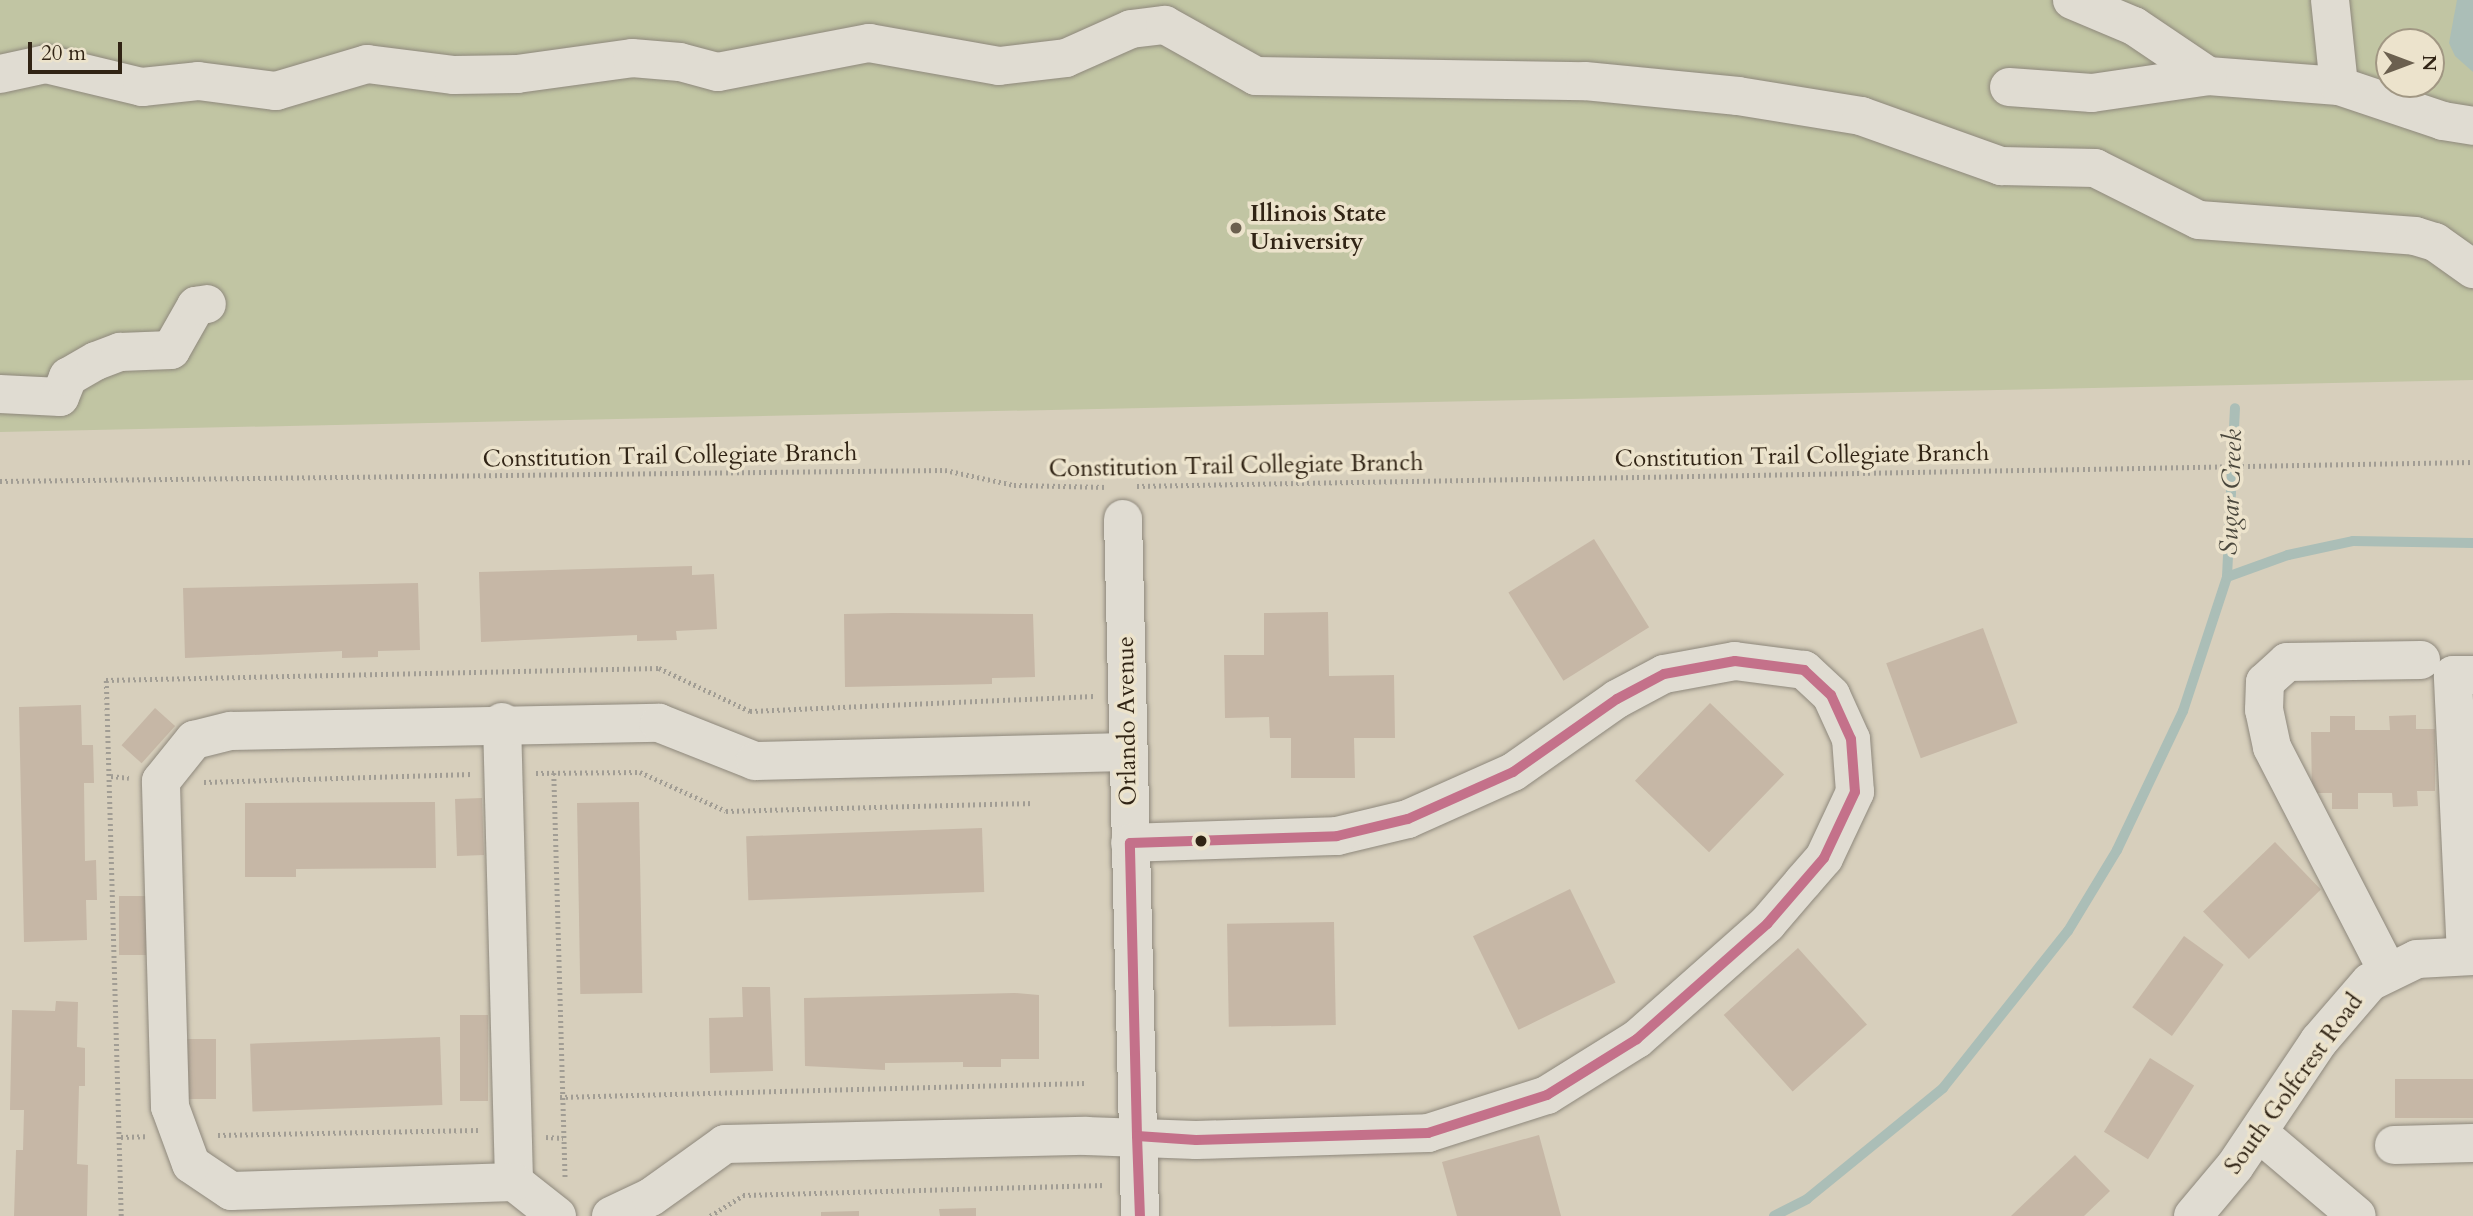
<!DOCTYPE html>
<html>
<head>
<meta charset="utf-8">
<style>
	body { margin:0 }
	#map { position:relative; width:2473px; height:1216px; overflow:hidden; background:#d7cfbc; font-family:Cardo,serif }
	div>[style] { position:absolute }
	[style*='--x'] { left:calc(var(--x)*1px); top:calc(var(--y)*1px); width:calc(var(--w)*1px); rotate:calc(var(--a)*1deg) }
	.green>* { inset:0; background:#c1c5a3 }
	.water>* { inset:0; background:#abbeb7 }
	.stream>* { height:10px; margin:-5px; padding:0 5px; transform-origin:5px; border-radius:5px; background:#abbeb7 }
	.building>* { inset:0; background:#c6b7a6; transform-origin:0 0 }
	.path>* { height:4.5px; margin-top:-2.25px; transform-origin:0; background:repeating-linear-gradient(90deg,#a19d94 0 2px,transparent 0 5.5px) }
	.roads { filter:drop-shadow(0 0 2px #8e887c) drop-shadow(0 0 2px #8e887c) }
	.minor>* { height:38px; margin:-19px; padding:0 19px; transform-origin:19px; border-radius:19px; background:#e0dcd2 }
	.bus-1>* { height:10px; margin:-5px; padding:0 5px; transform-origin:5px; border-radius:5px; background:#c4718a }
	.dots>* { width:19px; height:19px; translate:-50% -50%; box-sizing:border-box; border:4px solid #ece3cc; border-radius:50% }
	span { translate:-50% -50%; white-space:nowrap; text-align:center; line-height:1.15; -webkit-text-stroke:7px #ece3cc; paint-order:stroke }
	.poi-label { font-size:24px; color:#312415; font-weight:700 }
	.left { translate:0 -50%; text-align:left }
	.street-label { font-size:24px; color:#312415 }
	.water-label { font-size:26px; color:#4b483d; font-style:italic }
	.north { position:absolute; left:2375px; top:28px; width:70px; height:70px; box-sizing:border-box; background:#ece3cc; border:2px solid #a19783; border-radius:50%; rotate:90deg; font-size:19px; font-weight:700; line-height:28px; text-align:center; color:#312415 }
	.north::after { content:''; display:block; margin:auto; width:24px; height:32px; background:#6b604f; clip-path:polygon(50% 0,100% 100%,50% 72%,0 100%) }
	.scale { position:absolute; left:28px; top:42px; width:94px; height:32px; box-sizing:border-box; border:4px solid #312415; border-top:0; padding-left:9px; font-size:21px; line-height:24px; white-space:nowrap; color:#312415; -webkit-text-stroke:5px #ece3cc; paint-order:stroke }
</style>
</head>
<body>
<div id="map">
	<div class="green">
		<div style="clip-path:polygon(evenodd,0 0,2473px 0,2473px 380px,0 432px,0 0,2389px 42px,2431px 42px,2431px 84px,2389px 84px,2389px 42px)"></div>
	</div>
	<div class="water">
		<div style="clip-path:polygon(2457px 0,2473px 0,2473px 72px,2455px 56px,2449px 43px)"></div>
	</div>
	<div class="stream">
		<div style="--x:2227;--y:577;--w:169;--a:-87.3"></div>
		<div style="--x:1774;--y:1216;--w:37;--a:-27"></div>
		<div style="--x:1807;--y:1199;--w:176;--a:-39.2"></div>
		<div style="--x:1943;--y:1088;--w:201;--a:-51.5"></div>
		<div style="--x:2068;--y:931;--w:95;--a:-58.8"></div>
		<div style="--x:2117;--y:850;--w:154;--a:-64.6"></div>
		<div style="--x:2183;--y:711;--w:141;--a:-71.8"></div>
		<div style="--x:2227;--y:577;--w:65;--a:-19.8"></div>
		<div style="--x:2288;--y:555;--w:66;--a:-12.2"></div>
		<div style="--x:2353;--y:541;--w:120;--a:1"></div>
	</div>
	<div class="building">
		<div style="left:1594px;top:539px;width:104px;height:101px;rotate:58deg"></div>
		<div style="clip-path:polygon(692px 566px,692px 575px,714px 574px,717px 629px,676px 631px,677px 640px,637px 641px,637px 635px,481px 642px,479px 572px)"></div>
		<div style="clip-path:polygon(418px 583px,420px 650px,378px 651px,378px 657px,342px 658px,342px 651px,185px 658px,183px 588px)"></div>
		<div style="clip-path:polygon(1328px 612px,1329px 676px,1394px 675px,1395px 738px,1354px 738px,1355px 778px,1291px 778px,1291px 738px,1270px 738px,1269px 717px,1225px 718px,1224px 655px,1264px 655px,1264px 613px)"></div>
		<div style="clip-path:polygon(893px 613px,1033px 614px,1035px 677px,992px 678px,992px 684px,845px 687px,844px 614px)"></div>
		<div style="left:1983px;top:628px;width:101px;height:103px;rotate:70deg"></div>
		<div style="left:1710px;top:703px;width:103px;height:108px;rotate:44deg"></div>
		<div style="clip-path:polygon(81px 705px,82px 745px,93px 745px,94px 783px,84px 783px,85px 861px,96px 860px,97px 900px,86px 900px,87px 940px,24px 942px,19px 707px)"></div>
		<div style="left:155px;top:708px;width:27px;height:50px;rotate:42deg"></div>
		<div style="clip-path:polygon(2416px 715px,2416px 729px,2435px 729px,2435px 791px,2417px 791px,2418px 806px,2393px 807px,2392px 793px,2358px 793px,2358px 809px,2332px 809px,2332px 793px,2312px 793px,2311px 732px,2330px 732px,2330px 716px,2355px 716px,2355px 730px,2390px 730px,2389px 716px)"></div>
		<div style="left:482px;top:798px;width:57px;height:27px;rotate:88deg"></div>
		<div style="clip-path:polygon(435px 802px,436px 868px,296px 869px,296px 877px,245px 877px,245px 803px)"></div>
		<div style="left:639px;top:802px;width:191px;height:62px;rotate:89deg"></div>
		<div style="left:982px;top:828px;width:64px;height:236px;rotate:88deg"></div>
		<div style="left:2275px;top:842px;width:66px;height:100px;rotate:46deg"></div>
		<div style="left:1570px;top:889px;width:104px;height:108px;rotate:64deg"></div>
		<div style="left:119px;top:896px;width:27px;height:59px"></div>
		<div style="left:1334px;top:922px;width:103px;height:107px;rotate:89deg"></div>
		<div style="left:2184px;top:936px;width:49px;height:88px;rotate:36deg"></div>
		<div style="left:1798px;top:948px;width:103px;height:100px;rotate:48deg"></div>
		<div style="clip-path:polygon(742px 987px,770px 987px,773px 1071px,710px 1073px,709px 1018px,743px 1017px)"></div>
		<div style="clip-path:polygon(1015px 993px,1039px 995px,1039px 1059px,1001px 1059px,1001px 1067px,963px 1067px,963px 1062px,885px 1063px,885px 1070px,805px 1066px,804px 998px)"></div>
		<div style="clip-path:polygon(56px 1001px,78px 1002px,77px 1047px,85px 1048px,85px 1086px,79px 1086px,77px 1164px,88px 1165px,87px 1216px,14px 1216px,16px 1150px,23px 1150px,24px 1110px,10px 1110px,12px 1010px,55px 1011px)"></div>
		<div style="left:460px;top:1015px;width:28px;height:86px"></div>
		<div style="left:440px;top:1037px;width:68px;height:190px;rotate:88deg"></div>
		<div style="left:187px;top:1039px;width:29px;height:60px"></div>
		<div style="left:2150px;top:1058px;width:52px;height:87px;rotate:32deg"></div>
		<div style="left:2473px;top:1079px;width:39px;height:78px;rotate:90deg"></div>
		<div style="clip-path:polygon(1539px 1135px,1561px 1216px,1457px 1216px,1442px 1162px)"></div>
		<div style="clip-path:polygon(2075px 1155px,2110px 1191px,2084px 1216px,2011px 1216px)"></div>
		<div style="clip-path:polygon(976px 1208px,976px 1216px,940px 1216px,939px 1209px)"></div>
		<div style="clip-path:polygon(859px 1211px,859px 1216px,821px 1216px,821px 1212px)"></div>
	</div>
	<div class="path">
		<div style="--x:0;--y:481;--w:945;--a:-0.67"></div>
		<div style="--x:945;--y:470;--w:71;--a:12.3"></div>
		<div style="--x:1014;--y:485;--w:93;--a:1.2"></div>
		<div style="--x:1137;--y:486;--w:1336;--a:-1.03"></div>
		<div style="--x:536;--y:773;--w:104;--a:-0.6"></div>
		<div style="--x:640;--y:772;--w:94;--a:24.4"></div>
		<div style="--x:726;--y:811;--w:308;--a:-1.5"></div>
		<div style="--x:554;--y:773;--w:405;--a:88.4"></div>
		<div style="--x:111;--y:776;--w:18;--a:6"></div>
		<div style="--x:204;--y:782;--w:267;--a:-1.7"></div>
		<div style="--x:560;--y:1097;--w:525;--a:-1.53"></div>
		<div style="--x:218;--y:1135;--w:260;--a:-1.1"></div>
		<div style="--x:121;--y:1137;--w:25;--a:-2"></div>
		<div style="--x:546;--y:1137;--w:17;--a:3"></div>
		<div style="--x:121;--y:1216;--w:536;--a:-91.6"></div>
		<div style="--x:106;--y:680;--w:553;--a:-1.24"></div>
		<div style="--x:659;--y:668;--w:101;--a:25.3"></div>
		<div style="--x:750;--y:711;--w:344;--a:-2.5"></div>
		<div style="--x:710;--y:1216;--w:39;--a:-32"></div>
		<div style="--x:743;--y:1195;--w:362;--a:-1.6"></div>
	</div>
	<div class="roads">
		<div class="minor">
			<div style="--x:2072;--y:0;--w:67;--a:22.8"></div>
			<div style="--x:2134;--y:26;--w:89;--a:34"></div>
			<div style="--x:2208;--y:76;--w:131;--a:4.4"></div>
			<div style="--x:2339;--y:86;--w:110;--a:18.6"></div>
			<div style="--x:2443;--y:121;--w:30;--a:9"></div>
			<div style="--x:2330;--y:0;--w:86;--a:84"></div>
			<div style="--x:0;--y:74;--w:47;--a:-12.3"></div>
			<div style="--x:46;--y:64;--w:99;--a:13.5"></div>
			<div style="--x:142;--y:87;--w:56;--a:-6.1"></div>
			<div style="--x:198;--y:81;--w:79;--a:7.3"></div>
			<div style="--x:276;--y:91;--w:95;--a:-16.5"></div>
			<div style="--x:367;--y:64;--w:88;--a:7.2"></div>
			<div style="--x:454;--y:75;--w:63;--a:-0.9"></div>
			<div style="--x:517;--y:74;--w:116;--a:-7.9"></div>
			<div style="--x:632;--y:58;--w:48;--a:4.8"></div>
			<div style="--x:680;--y:62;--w:39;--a:15"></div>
			<div style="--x:718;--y:72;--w:154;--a:-10.9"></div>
			<div style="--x:869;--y:43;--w:132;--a:10"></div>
			<div style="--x:999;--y:66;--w:67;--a:-6.8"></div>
			<div style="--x:1066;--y:58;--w:71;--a:-24"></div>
			<div style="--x:1131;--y:29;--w:34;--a:-7"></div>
			<div style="--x:1165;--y:25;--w:104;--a:29.3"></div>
			<div style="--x:1256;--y:76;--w:329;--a:0.9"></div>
			<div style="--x:1585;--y:81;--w:154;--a:5.6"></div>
			<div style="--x:1738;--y:96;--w:125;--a:9.2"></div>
			<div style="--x:1861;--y:116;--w:149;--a:19.7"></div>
			<div style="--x:2001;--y:166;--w:94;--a:1.2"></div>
			<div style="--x:2095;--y:168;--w:116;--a:26.6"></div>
			<div style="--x:2199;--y:220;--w:217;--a:4.2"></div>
			<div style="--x:2415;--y:236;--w:21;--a:17"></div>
			<div style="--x:2435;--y:242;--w:47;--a:35.4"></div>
			<div style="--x:2009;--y:87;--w:83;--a:4.1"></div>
			<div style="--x:2092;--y:93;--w:117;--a:-8.3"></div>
			<div style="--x:0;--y:394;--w:60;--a:2.9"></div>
			<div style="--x:60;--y:397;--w:22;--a:-68"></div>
			<div style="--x:68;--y:377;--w:32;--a:-30"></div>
			<div style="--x:96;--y:361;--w:26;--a:-21"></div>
			<div style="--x:120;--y:352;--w:51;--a:-2.2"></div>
			<div style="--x:171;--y:350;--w:51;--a:-60.4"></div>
			<div style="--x:196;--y:306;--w:11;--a:-10"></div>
			<div style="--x:1123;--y:519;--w:697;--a:88.6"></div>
			<div style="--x:502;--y:722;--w:460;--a:88.5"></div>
			<div style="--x:2466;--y:955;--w:280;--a:-92.7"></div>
			<div style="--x:2453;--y:675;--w:20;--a:0"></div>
			<div style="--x:2388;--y:972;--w:253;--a:-117.3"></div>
			<div style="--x:2272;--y:747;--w:38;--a:-102"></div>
			<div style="--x:2264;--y:710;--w:28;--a:-88"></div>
			<div style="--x:2265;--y:682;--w:30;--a:-42"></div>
			<div style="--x:2287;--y:662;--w:134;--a:-0.9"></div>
			<div style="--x:2259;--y:1133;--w:128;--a:40.3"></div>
			<div style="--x:2394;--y:1145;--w:79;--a:-1.5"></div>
			<div style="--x:557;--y:1216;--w:55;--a:-141.7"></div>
			<div style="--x:514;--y:1182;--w:283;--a:178.2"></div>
			<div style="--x:231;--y:1191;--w:48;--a:-146"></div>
			<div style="--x:191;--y:1164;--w:61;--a:-110.2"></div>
			<div style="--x:170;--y:1107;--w:326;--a:-91.6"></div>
			<div style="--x:161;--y:781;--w:53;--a:-51.2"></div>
			<div style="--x:194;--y:740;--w:38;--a:-14"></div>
			<div style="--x:231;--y:731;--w:428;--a:-1.1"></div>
			<div style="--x:659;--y:723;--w:103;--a:21.6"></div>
			<div style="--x:755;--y:761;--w:373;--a:-1.4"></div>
			<div style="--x:611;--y:1216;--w:44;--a:-25.4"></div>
			<div style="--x:651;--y:1197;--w:91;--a:-35.6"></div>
			<div style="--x:725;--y:1144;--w:361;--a:-1.3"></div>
			<div style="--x:1086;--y:1136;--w:110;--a:2.1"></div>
			<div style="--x:1196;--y:1140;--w:232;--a:-1.7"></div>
			<div style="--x:1428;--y:1133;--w:125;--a:-17.7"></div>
			<div style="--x:1547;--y:1095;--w:106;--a:-31.9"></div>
			<div style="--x:1637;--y:1039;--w:174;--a:-41.5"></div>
			<div style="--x:1767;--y:924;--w:55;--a:-49.4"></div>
			<div style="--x:1803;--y:882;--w:32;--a:-49"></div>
			<div style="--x:1824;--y:858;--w:73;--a:-64.8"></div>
			<div style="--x:1855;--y:792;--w:53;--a:-94.3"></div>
			<div style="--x:1851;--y:739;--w:48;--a:-114.4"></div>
			<div style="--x:1831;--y:695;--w:37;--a:-137"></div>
			<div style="--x:1804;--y:670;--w:70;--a:-172.6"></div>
			<div style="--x:1735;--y:661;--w:72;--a:169.6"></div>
			<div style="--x:1664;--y:674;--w:53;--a:152"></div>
			<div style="--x:1617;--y:699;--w:127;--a:144.9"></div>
			<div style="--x:1513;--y:772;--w:115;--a:155.9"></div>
			<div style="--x:1408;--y:819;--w:73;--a:166.5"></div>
			<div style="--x:1337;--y:836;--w:207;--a:178.1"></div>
			<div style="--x:2193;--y:1216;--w:65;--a:-50"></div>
			<div style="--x:2235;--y:1166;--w:151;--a:-56.1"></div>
			<div style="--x:2319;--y:1041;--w:78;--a:-49.2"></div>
			<div style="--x:2370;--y:982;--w:52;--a:-26.1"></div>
			<div style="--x:2417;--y:959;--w:56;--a:-3.1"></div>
		</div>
	</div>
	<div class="bus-1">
		<div style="--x:1735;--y:661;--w:70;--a:7.4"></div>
		<div style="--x:1804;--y:670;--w:37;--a:43"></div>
		<div style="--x:1831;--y:695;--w:48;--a:65.6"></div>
		<div style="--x:1851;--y:739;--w:53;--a:85.7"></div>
		<div style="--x:1855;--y:792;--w:73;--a:115.2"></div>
		<div style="--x:1824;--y:858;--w:87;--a:130.8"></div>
		<div style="--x:1767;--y:924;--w:174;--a:138.5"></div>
		<div style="--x:1637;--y:1039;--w:106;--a:148.1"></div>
		<div style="--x:1547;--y:1095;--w:125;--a:162.3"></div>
		<div style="--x:1428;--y:1133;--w:232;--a:178.3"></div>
		<div style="--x:1196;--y:1140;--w:59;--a:-176.1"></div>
		<div style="--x:1137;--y:1136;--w:293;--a:-91.4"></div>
		<div style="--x:1130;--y:843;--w:207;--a:-1.9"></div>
		<div style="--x:1337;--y:836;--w:73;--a:-13.5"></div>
		<div style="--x:1408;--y:819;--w:115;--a:-24.1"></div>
		<div style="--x:1513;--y:772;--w:127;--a:-35.1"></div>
		<div style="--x:1617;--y:699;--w:53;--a:-28"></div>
		<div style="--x:1664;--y:674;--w:72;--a:-10.4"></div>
		<div style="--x:1137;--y:1136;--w:80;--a:87.9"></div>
	</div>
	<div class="dots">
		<div style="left:1236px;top:228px;background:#6b604f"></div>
		<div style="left:1201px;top:841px;background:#312415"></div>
	</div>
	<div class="poi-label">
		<span class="left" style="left:1250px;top:228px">Illinois State<br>University</span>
	</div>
	<div class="street-label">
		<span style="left:670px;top:456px;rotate:-1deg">Constitution Trail Collegiate Branch</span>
		<span style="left:1802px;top:456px;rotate:-1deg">Constitution Trail Collegiate Branch</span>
		<span style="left:1236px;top:466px;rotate:-1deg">Constitution Trail Collegiate Branch</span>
		<span style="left:1127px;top:721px;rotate:-91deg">Orlando Avenue</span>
		<span style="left:2294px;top:1084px;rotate:-54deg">South Golfcrest Road</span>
	</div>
	<div class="water-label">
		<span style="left:2231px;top:492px;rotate:-88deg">Sugar Creek</span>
	</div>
	<div class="north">N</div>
	<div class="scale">20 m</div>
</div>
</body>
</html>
